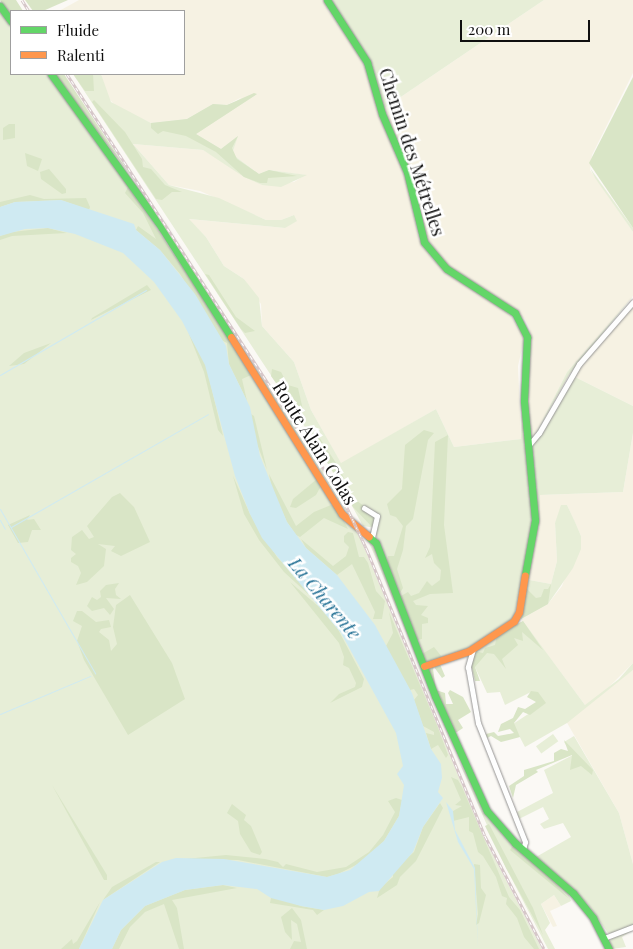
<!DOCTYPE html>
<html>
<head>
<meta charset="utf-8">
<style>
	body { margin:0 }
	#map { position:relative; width:633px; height:949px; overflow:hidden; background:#fbf9f5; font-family:"Playfair Display",serif }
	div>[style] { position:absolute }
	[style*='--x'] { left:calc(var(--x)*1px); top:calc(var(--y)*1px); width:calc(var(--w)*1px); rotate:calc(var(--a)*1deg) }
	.farmland>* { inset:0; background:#f6f2e3 }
	.green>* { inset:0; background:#e7eed7; transform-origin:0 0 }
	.forest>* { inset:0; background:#d9e5c6 }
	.water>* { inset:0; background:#cfeaf2 }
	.stream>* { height:1px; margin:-0.5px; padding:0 0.5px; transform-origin:0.5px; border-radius:0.5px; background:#cfeaf2 }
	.roads { filter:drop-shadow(0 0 1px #959493) drop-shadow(0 0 1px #959493) }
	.street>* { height:5px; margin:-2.5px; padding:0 2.5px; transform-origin:2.5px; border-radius:2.5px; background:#fefefe }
	.fast>* { height:7px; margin:-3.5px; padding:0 3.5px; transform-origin:3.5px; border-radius:3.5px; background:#63d668 }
	.slow>* { height:7px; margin:-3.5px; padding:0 3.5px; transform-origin:3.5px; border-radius:3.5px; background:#ff974d }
	.rail>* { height:3px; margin-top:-1.5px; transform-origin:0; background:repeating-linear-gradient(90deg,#fff 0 4px,#d6c7c9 0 8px); box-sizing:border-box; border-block:1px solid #d6c7c9 }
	span { translate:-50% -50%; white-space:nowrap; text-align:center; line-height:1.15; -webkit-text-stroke:5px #fff; paint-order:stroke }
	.street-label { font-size:18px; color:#0f0f0f }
	.water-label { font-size:19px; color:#247195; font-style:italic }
	.legend { position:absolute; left:10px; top:10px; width:175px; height:65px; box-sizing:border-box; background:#fff; border:1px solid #9f9f9f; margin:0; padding:6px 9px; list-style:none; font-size:15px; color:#0f0f0f }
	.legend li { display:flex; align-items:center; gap:10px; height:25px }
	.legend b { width:25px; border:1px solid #9f9f9f }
	.scale { position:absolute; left:460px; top:20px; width:130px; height:22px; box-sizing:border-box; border:2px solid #0f0f0f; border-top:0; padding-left:6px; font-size:15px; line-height:18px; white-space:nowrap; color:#0f0f0f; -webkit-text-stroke:4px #fff; paint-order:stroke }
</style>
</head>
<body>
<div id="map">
	<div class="farmland">
		<div style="clip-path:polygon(79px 0,325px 0,328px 11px,361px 56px,386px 132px,406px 179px,419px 240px,432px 259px,510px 315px,521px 332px,524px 339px,518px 366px,521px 439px,454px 447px,436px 409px,341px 464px,311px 410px,294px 362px,262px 326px,261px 304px,244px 279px,224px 266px,206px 237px,188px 219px,285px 228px,294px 215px,281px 220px,266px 220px,200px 191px,169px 185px,133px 144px,203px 150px,262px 185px,294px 182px,305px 175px,269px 170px,259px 174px,232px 154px,237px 137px,221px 149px,196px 134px,242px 97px,227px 105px,213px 104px,187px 119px,151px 123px,116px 106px,108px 98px,101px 74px,184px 74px,184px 11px,59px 11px)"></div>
		<div style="clip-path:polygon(544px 0,633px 0,633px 73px,592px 155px,590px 170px,633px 232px,633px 296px,567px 372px,533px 439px,530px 438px,527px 400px,530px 329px,525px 319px,441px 261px,424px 237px,412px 180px,383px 109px)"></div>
		<div style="clip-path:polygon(633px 307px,633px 406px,571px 375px)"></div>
		<div style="clip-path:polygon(633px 433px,633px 663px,605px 691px,633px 670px,633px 864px,619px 813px,566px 721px,585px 705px,521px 619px,548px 604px,562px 586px,581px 536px,567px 505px,555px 523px,557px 561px,551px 584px,524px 579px,540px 521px,540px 495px,623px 492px)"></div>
		<div style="clip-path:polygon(554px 895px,561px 906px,550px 911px,557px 926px,553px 927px,541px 904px)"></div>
	</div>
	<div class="green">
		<div style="clip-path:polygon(329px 0,544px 0,383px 109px,372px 71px)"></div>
		<div style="clip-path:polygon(0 12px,11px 26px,11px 74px,47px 74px,150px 217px,341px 516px,357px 530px,483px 836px,542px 949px,0 949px)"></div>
		<div style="clip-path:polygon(73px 74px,101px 74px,111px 102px,151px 123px,187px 119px,213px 104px,227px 105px,257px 94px,196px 134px,221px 149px,238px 136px,232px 154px,259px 174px,269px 170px,307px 175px,281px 187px,262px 185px,244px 177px,203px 150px,133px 144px,169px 185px,219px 198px,266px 220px,281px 220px,294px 215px,297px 221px,285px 228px,189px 219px,206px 237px,224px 266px,244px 279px,259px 298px,262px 326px,294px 362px,311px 410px,341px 463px,436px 409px,454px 447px,521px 439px,522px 379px,533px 525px,514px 617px,472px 648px,427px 663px,376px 535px,377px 528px,363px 526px,328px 462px)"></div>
		<div style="clip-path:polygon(64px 87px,151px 205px,316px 456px,353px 522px,145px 198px)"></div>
		<div style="clip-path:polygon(590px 168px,633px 228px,633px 232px,595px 178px)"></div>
		<div style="clip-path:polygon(633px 296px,569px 375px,533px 439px,567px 372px)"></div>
		<div style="clip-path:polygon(571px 375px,633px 406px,633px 433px,623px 492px,540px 495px,540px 521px,534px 539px,537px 503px,531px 450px)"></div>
		<div style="clip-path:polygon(561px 505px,567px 505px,575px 522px,581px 536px,581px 549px,573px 568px,548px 604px,521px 619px,524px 579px,551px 584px,557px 561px,555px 523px)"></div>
		<div style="clip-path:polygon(366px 536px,373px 542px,457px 758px,377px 561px)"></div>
		<div style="clip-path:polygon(523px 621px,585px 705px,619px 679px,633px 663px,633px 670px,567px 723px,525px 747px,513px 724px,545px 703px,531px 692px,505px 705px,500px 692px,487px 693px,475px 667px,470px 667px,475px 649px)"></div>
		<div style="left:553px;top:734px;width:9px;height:21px;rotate:54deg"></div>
		<div style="clip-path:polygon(574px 736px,619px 813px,633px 864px,633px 925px,613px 933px,608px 933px,588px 904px,536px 857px,571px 837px,563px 823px,544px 829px,540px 824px,549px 819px,543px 807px,519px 819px,517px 812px,553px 793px,544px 770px,573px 755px,564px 742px)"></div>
		<div style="clip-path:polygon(459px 762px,502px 834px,567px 890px,571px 901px,561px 906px,554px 895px,541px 904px,550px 923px,545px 930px,555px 949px,548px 949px,506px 868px)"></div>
		<div style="clip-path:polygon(633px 930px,622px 937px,626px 947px,612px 949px,609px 943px,612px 938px)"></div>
	</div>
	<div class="forest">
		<div style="clip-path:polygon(0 0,16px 0,23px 11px,11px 11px,11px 19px)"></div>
		<div style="clip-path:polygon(25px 0,68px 0,43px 11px,33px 11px)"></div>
		<div style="clip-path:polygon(50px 74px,64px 74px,131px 176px,60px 82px)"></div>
		<div style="clip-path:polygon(73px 74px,93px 74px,94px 91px,85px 91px)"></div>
		<div style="clip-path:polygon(633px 77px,633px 228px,589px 163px)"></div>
		<div style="clip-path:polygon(254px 93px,257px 94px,196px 134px,221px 149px,238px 136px,232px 148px,237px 159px,259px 174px,269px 170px,297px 176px,268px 178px,267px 183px,260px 183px,244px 177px,216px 152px,186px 136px,163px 131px,158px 134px,151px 128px,151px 123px,187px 119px,213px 104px,227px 105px)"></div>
		<div style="clip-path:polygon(94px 100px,125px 132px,142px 159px,143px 167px,151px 169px,165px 185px,182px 192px,172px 192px,162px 200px,156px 199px,92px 102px)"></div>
		<div style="clip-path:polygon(9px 124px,15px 124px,15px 138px,3px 140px,3px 128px)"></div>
		<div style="clip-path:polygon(25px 153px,42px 159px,38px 171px,27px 166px)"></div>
		<div style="clip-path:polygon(49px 169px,66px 189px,66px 193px,62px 194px,41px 179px,40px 172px)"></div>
		<div style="clip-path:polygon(128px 187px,209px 306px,251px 375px,242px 379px,247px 401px,229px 364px,227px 343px,221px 340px,180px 274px,160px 250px,136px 230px,138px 226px,156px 239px,143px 213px,125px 193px)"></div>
		<div style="clip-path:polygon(30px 195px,44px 199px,86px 198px,90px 207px,89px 210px,61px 200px,15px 202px,0 207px,0 202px)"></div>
		<div style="clip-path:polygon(48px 228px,67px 233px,12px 236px,0 240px,0 236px,12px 232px)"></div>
		<div style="clip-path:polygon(205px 274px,209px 275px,236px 317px,255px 331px,245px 333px,241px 329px)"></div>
		<div style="clip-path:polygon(147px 285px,151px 290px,91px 320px,92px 318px)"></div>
		<div style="clip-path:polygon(188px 332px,206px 365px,223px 436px,218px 430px,204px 372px)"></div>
		<div style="clip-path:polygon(51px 343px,24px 364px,9px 366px,24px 353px)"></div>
		<div style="clip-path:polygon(272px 369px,281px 372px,288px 385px,298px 388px,303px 410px,294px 408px,283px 393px,271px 376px)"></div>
		<div style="clip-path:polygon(251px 414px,254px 416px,267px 470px,253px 434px)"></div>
		<div style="clip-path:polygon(424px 430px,434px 433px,428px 440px,413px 519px,406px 526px,403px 550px,397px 569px,403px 588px,400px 593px,387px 562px,388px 556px,394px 556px,403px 526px,396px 517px,390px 515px,387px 504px,402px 489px,405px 445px)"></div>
		<div style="clip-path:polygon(315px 431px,340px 469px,352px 497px,377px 516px,378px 528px,373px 528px,353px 507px,320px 450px,312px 432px)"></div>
		<div style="clip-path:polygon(448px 435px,444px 525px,453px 593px,430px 594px,413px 601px,416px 605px,428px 606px,421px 615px,428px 618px,428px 623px,422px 624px,422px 639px,417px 640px,401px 596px,408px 592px,411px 596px,419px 593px,427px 581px,432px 586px,440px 580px,441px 570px,434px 563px,432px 554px,425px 558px,430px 547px,435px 442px)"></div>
		<div style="clip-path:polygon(269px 474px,296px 526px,314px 512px,331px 505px,338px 510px,348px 529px,324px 518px,300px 537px,296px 535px,287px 522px,272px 489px)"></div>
		<div style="clip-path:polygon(233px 476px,250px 514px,277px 557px,307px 588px,308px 594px,284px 572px,259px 540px,244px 514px)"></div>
		<div style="clip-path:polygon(317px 479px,321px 486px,316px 495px,296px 508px,290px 507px,293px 499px)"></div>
		<div style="clip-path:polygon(120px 493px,134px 507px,150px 542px,121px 556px,111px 551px,115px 546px,98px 544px,106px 549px,104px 566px,87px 582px,76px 585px,81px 573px,78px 566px,71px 562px,71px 558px,76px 554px,71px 550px,72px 537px,82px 530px,89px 539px,94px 537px,87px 526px,112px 497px)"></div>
		<div style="clip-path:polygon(30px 515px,27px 520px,34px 519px,41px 530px,32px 530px,28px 542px,18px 543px,8px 525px)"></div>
		<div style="clip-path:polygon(348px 532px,353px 533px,359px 557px,364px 557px,368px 563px,376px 591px,385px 601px,382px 619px,373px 619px,375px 612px,352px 564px,337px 575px,306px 548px,301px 539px,333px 566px,346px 556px,349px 547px,344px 542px,344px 536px)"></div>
		<div style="clip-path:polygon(290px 582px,332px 618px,364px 679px,362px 687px,330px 703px,339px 694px,355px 687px,356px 683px,349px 668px,343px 665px,344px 657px,339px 643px)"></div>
		<div style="clip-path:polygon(119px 583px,115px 589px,116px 595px,121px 599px,106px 598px,114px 609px,110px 615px,104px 608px,92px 611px,87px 606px,92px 597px,97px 600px,101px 597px,100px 591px,106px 585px)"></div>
		<div style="clip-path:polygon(551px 584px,548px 604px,521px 619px,525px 587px,536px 598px,541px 597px,544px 589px,548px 589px)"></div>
		<div style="clip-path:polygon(130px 595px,172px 663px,185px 699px,128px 735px,84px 660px,77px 641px,82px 626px,73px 621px,77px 611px,82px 611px,96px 622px,109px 620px,111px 627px,101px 629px,99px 632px,109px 640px,111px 651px,117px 644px,113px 627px,116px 605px)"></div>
		<div style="clip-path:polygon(389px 612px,437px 725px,448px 755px,446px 758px,438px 745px,431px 749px,426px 733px,434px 735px,434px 732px,423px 726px,414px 700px,418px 695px,414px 689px,410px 690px,391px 658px,386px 646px,393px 633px)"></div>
		<div style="clip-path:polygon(523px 621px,543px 650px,522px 632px,523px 641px,514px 638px,518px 645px,502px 659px,506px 669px,494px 654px,487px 653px,475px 667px,480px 681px,475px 681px,470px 660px,474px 651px,483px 653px,485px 648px,495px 645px,497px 635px)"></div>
		<div style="clip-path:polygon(434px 647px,442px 657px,427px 663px,422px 654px)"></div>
		<div style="clip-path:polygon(439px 662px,445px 676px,442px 678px,434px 667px,433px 669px,436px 690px,445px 693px,446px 704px,453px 704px,448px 693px,450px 690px,463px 697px,471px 712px,458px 720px,463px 728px,457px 732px,454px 732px,427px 669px)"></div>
		<div style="clip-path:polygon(531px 691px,538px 692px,546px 703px,530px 715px,523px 712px,514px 723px,520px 737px,501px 742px,491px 736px,487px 738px,486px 734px,494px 732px,498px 736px,514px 733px,510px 729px,498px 732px,501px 724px,513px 718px,518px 707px,525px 709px,536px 702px,527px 697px)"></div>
		<div style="clip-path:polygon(564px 740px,593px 770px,592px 775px,581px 766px,570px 770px,572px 755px,536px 770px,538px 772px,516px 785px,513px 798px,509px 786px,524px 776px,524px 770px,554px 761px,554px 753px,561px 749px,568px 751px)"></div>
		<div style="clip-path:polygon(451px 777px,458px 780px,462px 787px,509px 897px,520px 910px,539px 949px,534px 949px,524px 937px,517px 918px,506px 904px,507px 898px,502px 896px,496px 877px,483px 856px,478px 852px,473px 833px,469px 831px,469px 817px,453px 821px,453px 811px,462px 806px,455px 805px,461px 800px)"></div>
		<div style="clip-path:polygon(52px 785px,107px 875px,107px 880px,104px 880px)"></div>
		<div style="clip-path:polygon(396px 798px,402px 800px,399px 816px,384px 841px,362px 862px,338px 874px,327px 877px,238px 860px,185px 859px,226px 855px,265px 859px,278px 862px,283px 867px,286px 864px,317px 872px,346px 867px,369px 852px,383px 835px,395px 812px,388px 801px)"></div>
		<div style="clip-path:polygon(440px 803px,443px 808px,416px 861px,400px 877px,397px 885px,377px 898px,380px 888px,393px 877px,393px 871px,414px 852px,423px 827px)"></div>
		<div style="clip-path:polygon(232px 804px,246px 815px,244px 820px,251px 826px,262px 852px,260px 855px,251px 852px,240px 834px,238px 821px,227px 813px)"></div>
		<div style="clip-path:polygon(489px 824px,533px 908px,543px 935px,506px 868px,485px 826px)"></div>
		<div style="clip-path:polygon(512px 847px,516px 847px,542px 868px,568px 898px,510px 850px)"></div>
		<div style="clip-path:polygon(156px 862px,160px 862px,103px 900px,112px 887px)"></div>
		<div style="clip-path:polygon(474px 864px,480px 865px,481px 888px,486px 895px,479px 923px,476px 925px,478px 914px)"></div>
		<div style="clip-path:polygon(223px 885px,237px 888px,172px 900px,177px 908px,184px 949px,179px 949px,164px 904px,145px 912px,130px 927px,119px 949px,112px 949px,121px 930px,145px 906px,185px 890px)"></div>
		<div style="clip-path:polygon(277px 897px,301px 906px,324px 910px,317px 915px,313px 910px,270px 903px,271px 898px)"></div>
		<div style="clip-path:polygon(100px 902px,79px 949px,61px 949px,72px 939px,73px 944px,77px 941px)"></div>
		<div style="clip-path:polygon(292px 908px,301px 920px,307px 949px,290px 949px,294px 941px,301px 942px,297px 924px,291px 920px,292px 940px,285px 932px,281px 917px)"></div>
	</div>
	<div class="water">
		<div style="clip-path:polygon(61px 200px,134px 224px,136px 230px,160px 250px,195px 294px,226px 346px,229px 364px,250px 407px,260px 456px,287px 522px,306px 548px,337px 575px,375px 625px,412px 693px,431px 749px,441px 764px,442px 778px,438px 792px,443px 798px,423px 827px,413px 852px,379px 891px,369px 892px,343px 906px,324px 910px,301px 906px,271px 898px,257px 889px,223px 885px,185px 890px,145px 906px,121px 930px,112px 949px,79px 949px,103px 900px,162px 862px,176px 858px,224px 859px,327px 877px,350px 870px,384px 841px,399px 816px,404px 785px,397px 774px,403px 766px,396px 733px,341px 633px,262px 538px,250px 514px,235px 476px,205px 365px,182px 321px,154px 282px,123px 253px,75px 234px,48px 228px,25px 229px,0 236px,0 207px,15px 202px)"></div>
		<div style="clip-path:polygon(446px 802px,453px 811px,455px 830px,475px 868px,478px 949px,474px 869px,458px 842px)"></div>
	</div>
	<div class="stream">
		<div style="--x:0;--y:375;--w:169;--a:-30.2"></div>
		<div style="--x:0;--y:509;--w:190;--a:59.9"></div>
		<div style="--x:0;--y:520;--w:10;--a:61"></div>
		<div style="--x:11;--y:527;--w:227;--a:-29.8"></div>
		<div style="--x:0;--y:714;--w:98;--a:-22.9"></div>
	</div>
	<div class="roads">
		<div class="street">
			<div style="--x:528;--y:446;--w:17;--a:-50"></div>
			<div style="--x:539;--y:433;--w:80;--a:-59.9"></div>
			<div style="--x:579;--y:364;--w:82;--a:-48.9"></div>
			<div style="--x:364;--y:508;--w:15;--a:32"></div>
			<div style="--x:377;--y:516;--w:22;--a:103"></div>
			<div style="--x:473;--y:649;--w:19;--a:106"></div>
			<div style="--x:468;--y:667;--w:57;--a:79.9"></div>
			<div style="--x:478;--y:723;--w:128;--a:68.4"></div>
			<div style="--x:525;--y:842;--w:8;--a:104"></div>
			<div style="--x:604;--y:938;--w:31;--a:-21"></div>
		</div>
		<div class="fast">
			<div style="--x:327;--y:0;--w:74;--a:57.2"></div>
			<div style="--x:367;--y:62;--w:54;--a:73.9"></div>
			<div style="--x:382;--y:114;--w:63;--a:66.7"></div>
			<div style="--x:407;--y:172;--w:72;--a:76.3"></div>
			<div style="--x:424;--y:242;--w:35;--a:50"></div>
			<div style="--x:447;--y:269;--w:81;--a:32.9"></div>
			<div style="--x:515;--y:313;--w:27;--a:63"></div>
			<div style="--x:527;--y:337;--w:64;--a:92.7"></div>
			<div style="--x:524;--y:401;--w:120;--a:84.7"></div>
			<div style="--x:535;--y:520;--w:56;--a:100.3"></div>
			<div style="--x:0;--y:6;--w:19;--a:54"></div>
			<div style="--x:51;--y:74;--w:190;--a:54.2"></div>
			<div style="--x:162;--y:228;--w:129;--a:57.7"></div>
			<div style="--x:369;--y:537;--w:9;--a:41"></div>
			<div style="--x:376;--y:543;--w:164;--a:68.9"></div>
			<div style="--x:435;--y:696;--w:126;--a:65.7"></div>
			<div style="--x:487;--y:811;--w:43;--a:48.8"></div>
			<div style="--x:515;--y:843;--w:77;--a:40.8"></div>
			<div style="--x:573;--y:893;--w:32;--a:51"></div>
			<div style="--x:593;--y:918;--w:35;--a:63"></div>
		</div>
		<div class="slow">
			<div style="--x:231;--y:337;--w:209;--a:57.9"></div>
			<div style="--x:342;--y:514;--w:35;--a:40"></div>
			<div style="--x:424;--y:666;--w:47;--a:-18.4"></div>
			<div style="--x:469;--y:651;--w:54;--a:-33.7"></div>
			<div style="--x:514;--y:621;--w:10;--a:-61"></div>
			<div style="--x:519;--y:612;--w:37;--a:-81"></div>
		</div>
	</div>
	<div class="rail">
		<div style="--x:22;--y:0;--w:13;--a:58"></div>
		<div style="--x:67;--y:74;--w:505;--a:56.97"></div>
		<div style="--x:342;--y:497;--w:59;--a:64.7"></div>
		<div style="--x:367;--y:550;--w:309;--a:67.6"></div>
		<div style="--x:485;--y:836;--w:127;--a:62.4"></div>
	</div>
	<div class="street-label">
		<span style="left:412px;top:152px;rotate:72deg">Chemin des Métrelles</span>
		<span style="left:315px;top:443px;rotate:58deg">Route Alain Colas</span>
	</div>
	<div class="water-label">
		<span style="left:325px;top:598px;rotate:50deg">La Charente</span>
	</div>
	<ul class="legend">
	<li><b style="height:6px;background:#63d668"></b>Fluide</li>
	<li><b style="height:6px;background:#ff974d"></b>Ralenti</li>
	</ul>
	<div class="scale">200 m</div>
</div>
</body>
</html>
